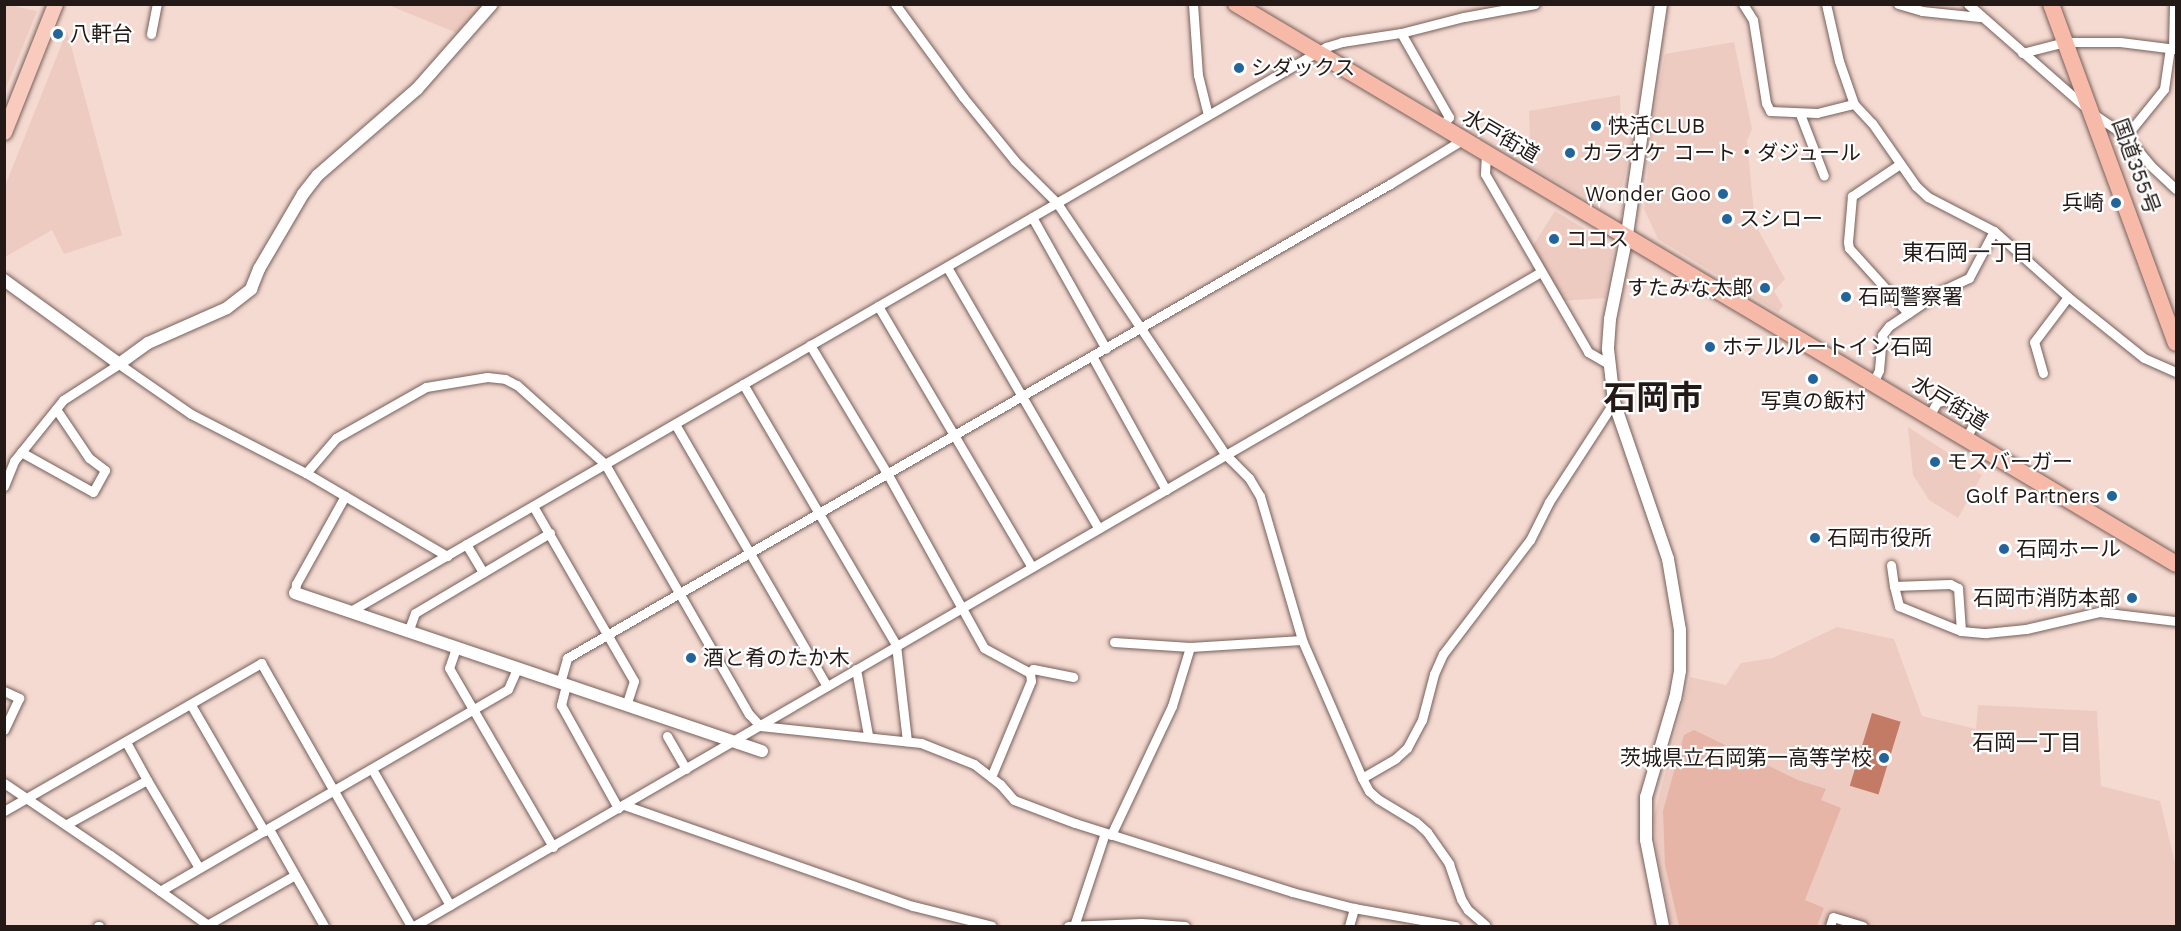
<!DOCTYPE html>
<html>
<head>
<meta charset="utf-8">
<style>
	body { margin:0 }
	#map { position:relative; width:2181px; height:931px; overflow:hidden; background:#f5dad2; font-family:"Work Sans","Noto Sans JP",sans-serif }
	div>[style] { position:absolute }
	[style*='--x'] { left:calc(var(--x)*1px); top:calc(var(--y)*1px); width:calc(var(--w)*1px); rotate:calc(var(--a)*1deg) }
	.built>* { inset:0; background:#eecbc1 }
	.green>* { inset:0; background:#e6b5a7 }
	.water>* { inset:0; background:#c47b66; transform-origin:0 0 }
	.roads { filter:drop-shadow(0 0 2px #776059) drop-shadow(0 0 2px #776059) }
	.minor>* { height:9px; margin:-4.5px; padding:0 4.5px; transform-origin:4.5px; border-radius:4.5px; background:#fff }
	.tertiary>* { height:12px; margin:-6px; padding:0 6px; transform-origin:6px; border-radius:6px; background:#fff }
	.primary>* { height:15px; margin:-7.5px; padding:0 7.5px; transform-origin:7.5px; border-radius:7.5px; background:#f9cbbe }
	.trunk>* { height:16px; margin:-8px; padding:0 8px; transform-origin:8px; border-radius:8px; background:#f7baa8 }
	.dots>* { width:16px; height:16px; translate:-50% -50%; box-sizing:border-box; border:3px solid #fff; border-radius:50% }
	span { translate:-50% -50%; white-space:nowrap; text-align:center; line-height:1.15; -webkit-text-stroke:4.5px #fff; paint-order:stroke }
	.poi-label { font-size:21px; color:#231a17 }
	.left { translate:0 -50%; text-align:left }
	.right { translate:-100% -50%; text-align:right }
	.street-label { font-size:21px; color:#231a17 }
	.neighbourhood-label { font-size:22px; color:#231a17 }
	.town-label { font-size:33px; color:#231a17; font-weight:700 }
	.frame { position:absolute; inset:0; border:6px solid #231a17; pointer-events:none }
</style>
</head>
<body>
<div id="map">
	<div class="built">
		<div style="clip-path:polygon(5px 4px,37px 11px,5px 91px,4px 5px)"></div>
		<div style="clip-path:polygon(388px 5px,486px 5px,457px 33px)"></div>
		<div style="clip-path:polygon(67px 31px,122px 235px,64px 254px,52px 230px,5px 257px,5px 186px)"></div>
		<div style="clip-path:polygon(1734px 42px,1752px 129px,1747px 141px,1755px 224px,1785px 279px,1774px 291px,1783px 306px,1778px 312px,1658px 239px,1644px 209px,1653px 117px,1665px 54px)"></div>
		<div style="clip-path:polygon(1620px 95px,1621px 130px,1634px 127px,1621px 194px,1599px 205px,1531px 167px,1529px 111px)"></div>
		<div style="clip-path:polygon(1555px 211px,1606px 242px,1613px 251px,1605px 298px,1562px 301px,1532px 247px)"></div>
		<div style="clip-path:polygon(1908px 427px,1982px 475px,1958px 518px,1929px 500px,1913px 475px)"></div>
		<div style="clip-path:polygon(1837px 627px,1894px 639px,1922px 716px,1976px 729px,1978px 705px,2097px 711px,2101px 786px,2160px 801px,2176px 867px,2176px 926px,1672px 926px,1656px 847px,1654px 816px,1690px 677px,1726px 685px,1741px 663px,1773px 658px)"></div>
	</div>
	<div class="green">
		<div style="clip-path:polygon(1694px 730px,1798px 780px,1826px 789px,1821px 800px,1841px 808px,1805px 900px,1824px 908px,1817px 926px,1679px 926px,1665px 865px,1663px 811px,1684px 735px)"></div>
	</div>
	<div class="water">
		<div style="left:1872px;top:713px;width:30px;height:76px;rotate:17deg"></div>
	</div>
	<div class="roads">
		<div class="minor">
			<div style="--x:895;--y:4;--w:115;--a:53.8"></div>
			<div style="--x:963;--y:97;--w:82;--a:50.9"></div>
			<div style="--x:1015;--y:161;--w:59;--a:45"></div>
			<div style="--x:1057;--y:203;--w:303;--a:56.2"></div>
			<div style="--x:1226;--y:455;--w:33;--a:45"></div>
			<div style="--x:1249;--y:478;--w:21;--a:59"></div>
			<div style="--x:1260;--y:496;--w:150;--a:73.7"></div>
			<div style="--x:1302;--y:640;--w:150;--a:66.5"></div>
			<div style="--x:1362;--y:778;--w:15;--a:62"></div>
			<div style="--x:1369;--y:791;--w:12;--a:42"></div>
			<div style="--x:1378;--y:799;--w:44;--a:31.2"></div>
			<div style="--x:1416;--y:822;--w:15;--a:42"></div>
			<div style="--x:1427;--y:832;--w:39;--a:55"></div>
			<div style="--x:1449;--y:864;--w:37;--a:71"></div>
			<div style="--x:1461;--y:899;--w:13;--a:58"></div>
			<div style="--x:1468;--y:910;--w:23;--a:41"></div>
			<div style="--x:1193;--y:4;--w:71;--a:86"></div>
			<div style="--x:1198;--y:75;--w:41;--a:76"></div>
			<div style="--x:1743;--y:4;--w:19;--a:58"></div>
			<div style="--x:1753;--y:20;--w:84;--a:81.1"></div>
			<div style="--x:1766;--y:103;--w:9;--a:63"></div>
			<div style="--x:1770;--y:111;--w:47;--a:2.4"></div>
			<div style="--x:1817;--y:113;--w:38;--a:-14"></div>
			<div style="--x:1826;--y:4;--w:58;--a:77.2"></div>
			<div style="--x:1839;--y:61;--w:46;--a:70.8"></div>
			<div style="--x:1854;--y:104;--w:26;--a:47"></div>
			<div style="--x:1872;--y:123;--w:77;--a:55.1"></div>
			<div style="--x:1916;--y:186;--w:16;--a:43"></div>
			<div style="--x:1928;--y:197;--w:74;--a:27.3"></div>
			<div style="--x:1994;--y:231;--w:99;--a:41.7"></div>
			<div style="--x:2068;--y:297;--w:97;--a:38.8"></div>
			<div style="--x:2144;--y:358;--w:35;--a:24"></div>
			<div style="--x:1898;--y:4;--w:25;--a:16"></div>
			<div style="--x:1922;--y:11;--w:58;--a:5.9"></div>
			<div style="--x:1968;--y:4;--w:165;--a:41.3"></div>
			<div style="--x:2092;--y:113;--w:41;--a:34.1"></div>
			<div style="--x:2126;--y:136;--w:38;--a:50"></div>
			<div style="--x:2150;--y:165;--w:35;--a:43"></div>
			<div style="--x:1401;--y:33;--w:97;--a:60.3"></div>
			<div style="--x:1449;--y:117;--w:13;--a:129"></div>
			<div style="--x:151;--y:34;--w:31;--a:-79"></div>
			<div style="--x:2173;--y:49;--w:45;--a:-88.7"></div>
			<div style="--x:2022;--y:53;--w:44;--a:-14.3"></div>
			<div style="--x:2065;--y:42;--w:55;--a:0"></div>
			<div style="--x:2120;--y:42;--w:56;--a:7.1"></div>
			<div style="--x:1800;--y:114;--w:66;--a:68.8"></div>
			<div style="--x:2126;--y:136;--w:60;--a:-51"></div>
			<div style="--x:2164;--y:89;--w:41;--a:-81.7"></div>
			<div style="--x:1486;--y:154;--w:20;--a:93"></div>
			<div style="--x:1485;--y:174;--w:206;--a:59.9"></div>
			<div style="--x:1588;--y:352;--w:24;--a:30"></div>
			<div style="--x:1900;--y:164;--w:58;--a:146.3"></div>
			<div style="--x:1852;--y:196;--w:46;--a:95"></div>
			<div style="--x:1848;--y:242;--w:6;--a:81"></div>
			<div style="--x:1849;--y:248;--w:88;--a:47.8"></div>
			<div style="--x:1032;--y:217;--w:151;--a:60.7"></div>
			<div style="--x:947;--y:267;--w:302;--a:59.9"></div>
			<div style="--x:878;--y:306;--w:303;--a:59.5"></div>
			<div style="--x:810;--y:345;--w:149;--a:59"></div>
			<div style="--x:887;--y:473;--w:200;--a:61"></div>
			<div style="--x:984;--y:648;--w:52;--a:28.5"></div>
			<div style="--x:1030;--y:673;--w:8;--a:83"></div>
			<div style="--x:1031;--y:681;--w:104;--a:112.6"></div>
			<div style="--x:1092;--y:356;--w:153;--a:61.1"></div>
			<div style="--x:2043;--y:373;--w:32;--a:-106"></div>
			<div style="--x:2034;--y:342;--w:56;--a:-52.9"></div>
			<div style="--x:1873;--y:383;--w:14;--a:-65"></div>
			<div style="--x:1879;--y:370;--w:35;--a:-85"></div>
			<div style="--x:1882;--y:335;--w:11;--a:-52"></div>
			<div style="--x:1889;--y:326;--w:63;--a:-33.9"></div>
			<div style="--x:1941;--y:291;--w:31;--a:-25"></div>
			<div style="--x:1969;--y:278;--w:53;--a:-62"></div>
			<div style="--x:743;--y:384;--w:303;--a:59.6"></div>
			<div style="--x:896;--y:645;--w:97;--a:83.5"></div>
			<div style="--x:1929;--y:416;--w:16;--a:-60"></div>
			<div style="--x:1937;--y:402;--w:10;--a:-11"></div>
			<div style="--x:1947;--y:400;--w:35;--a:31"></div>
			<div style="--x:1977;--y:418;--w:23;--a:119"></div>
			<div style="--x:675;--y:424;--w:303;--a:59.9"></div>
			<div style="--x:21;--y:452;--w:82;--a:29.1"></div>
			<div style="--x:93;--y:492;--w:25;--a:-61"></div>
			<div style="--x:105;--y:470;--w:20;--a:-143"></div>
			<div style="--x:89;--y:458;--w:59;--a:-124"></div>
			<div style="--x:306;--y:473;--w:46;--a:-49.4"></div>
			<div style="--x:336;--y:438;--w:103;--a:-29.5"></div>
			<div style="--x:426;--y:387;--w:62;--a:-9.3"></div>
			<div style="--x:487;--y:377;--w:18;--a:6"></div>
			<div style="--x:505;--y:379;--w:13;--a:27"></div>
			<div style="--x:517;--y:385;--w:118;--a:41.9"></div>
			<div style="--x:605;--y:464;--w:289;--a:60.1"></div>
			<div style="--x:749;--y:714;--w:16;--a:47"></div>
			<div style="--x:760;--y:726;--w:162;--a:6"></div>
			<div style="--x:921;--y:743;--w:57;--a:21.6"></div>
			<div style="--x:974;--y:764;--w:33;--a:38"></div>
			<div style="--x:1000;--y:784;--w:21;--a:49"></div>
			<div style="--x:1014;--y:800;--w:65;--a:20.7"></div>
			<div style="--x:1075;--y:823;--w:228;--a:17.6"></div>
			<div style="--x:1292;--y:892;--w:64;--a:14.5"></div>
			<div style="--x:1354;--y:908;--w:103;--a:10.1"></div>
			<div style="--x:4;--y:486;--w:27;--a:-68"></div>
			<div style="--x:14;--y:461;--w:78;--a:-51.2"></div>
			<div style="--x:63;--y:400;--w:67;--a:-32.7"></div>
			<div style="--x:119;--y:364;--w:88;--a:34.8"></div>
			<div style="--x:191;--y:414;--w:129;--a:27.2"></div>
			<div style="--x:306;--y:473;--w:164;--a:30.5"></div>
			<div style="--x:533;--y:506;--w:202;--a:60"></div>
			<div style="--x:634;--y:681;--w:25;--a:108"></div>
			<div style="--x:466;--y:544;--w:33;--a:59"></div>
			<div style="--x:1891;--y:565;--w:21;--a:82"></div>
			<div style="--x:1894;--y:586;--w:56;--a:-2"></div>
			<div style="--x:1950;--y:584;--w:9;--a:27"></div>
			<div style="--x:1958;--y:588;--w:43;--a:86"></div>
			<div style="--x:1961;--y:631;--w:25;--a:5"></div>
			<div style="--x:1986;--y:633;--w:40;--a:-5.7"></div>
			<div style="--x:2026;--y:629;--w:75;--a:-13.1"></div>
			<div style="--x:2099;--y:612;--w:78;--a:6.7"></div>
			<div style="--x:1894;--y:586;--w:21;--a:76"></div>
			<div style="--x:1899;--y:606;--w:67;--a:22"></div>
			<div style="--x:295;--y:593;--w:9;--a:-84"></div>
			<div style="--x:296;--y:584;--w:101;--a:-60.9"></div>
			<div style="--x:349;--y:612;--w:1129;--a:-30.04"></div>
			<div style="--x:1326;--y:47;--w:17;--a:-17"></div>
			<div style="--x:1342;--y:42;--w:60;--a:-8.7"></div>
			<div style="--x:1401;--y:33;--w:65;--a:-14.3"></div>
			<div style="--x:1464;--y:17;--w:72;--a:-10.4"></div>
			<div style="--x:408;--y:632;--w:20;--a:-70"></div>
			<div style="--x:415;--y:613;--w:157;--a:-30.7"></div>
			<div style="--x:1114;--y:642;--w:76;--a:3.8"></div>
			<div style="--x:1190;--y:647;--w:112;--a:-3.6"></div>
			<div style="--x:456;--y:648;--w:21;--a:109"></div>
			<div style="--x:449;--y:668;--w:207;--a:59.8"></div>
			<div style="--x:856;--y:669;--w:67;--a:79.7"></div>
			<div style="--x:1030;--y:673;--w:5;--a:-53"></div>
			<div style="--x:1033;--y:669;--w:41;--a:11.3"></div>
			<div style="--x:560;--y:683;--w:26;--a:-74"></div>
			<div style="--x:567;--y:658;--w:950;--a:-29.94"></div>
			<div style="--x:1390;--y:184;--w:84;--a:-31.4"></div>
			<div style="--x:566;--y:685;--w:21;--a:104"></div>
			<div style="--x:561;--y:705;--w:118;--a:61"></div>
			<div style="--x:4;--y:691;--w:17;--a:25"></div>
			<div style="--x:19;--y:698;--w:35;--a:115"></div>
			<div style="--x:191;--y:705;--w:146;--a:59.9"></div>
			<div style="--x:667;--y:736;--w:38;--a:60"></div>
			<div style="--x:126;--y:742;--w:43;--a:61.1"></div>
			<div style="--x:372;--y:769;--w:157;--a:60.2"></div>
			<div style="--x:1362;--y:778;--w:39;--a:-30"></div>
			<div style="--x:1396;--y:758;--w:15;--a:-42"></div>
			<div style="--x:1407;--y:748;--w:32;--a:-62"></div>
			<div style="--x:1422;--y:720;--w:48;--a:-75.4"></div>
			<div style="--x:1434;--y:674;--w:22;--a:-66"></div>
			<div style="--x:1443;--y:654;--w:143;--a:-52.7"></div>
			<div style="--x:1530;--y:540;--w:42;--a:-63.4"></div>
			<div style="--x:1549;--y:502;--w:119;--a:-57"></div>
			<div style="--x:4;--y:783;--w:128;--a:34.2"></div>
			<div style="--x:110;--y:855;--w:122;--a:35.6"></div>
			<div style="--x:624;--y:805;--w:306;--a:19.3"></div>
			<div style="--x:913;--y:906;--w:81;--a:14.2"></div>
			<div style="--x:4;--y:811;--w:297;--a:-29.9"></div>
			<div style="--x:261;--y:663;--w:303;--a:60.3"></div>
			<div style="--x:67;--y:824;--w:91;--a:-28.8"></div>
			<div style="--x:147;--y:780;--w:102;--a:59.4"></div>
			<div style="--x:269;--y:829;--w:112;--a:60.4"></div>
			<div style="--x:1111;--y:835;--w:143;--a:-64.7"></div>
			<div style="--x:1172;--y:706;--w:62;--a:-73"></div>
			<div style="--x:160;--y:891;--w:402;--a:-30.1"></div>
			<div style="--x:508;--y:689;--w:22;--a:-66"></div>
			<div style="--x:207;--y:925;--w:101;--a:-29.6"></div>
			<div style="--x:98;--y:926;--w:1;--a:0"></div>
			<div style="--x:414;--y:926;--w:1303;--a:-30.13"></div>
			<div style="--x:1068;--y:926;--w:73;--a:-2.4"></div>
			<div style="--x:1141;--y:923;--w:44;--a:3.9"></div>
			<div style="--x:1074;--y:926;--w:98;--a:-71.6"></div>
			<div style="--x:1349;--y:926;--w:19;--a:-74"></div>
			<div style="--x:1830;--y:926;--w:9;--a:-72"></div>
			<div style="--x:1833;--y:917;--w:31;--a:17"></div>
		</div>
		<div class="tertiary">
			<div style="--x:1661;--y:4;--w:233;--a:98.4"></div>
			<div style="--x:1627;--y:235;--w:86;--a:101.4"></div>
			<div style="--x:1610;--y:319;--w:30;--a:94"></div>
			<div style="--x:1608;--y:349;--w:53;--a:83.5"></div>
			<div style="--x:1614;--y:402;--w:166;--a:71"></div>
			<div style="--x:1668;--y:559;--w:72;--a:80.4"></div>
			<div style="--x:1680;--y:630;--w:41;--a:90"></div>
			<div style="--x:1680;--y:671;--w:27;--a:100"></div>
			<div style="--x:1675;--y:698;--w:103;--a:106.3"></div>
			<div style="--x:1646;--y:797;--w:43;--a:90"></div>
			<div style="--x:1646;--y:840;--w:88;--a:78.8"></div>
			<div style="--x:4;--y:280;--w:142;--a:36.1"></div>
			<div style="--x:119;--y:364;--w:36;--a:-36"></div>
			<div style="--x:148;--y:343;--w:86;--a:-23.9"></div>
			<div style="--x:227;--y:308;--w:31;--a:-38"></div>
			<div style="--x:251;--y:289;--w:22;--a:-68"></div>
			<div style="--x:259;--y:269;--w:87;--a:-59.6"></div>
			<div style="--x:303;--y:194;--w:24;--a:-52"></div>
			<div style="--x:318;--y:175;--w:131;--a:-41"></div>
			<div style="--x:417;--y:89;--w:113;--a:-48.6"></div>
			<div style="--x:295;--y:593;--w:493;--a:18.7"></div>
		</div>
		<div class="primary">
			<div style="--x:4;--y:132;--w:138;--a:-68.3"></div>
		</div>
		<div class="trunk">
			<div style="--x:1236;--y:4;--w:1094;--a:30.78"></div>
			<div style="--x:2051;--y:4;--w:361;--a:69.8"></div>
		</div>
	</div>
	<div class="dots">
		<div style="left:58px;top:34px;background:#23659b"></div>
		<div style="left:1239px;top:68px;background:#23659b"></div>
		<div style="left:1596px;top:126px;background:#23659b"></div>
		<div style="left:1570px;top:153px;background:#23659b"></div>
		<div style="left:1723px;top:194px;background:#23659b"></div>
		<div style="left:2116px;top:203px;background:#23659b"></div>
		<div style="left:1727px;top:219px;background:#23659b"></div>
		<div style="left:1554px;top:239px;background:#23659b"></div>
		<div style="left:1765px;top:288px;background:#23659b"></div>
		<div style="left:1846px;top:297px;background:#23659b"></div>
		<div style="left:1710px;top:347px;background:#23659b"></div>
		<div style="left:1813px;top:379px;background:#23659b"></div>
		<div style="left:1935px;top:462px;background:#23659b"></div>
		<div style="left:2112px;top:496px;background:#23659b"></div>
		<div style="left:1815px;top:538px;background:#23659b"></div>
		<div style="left:2004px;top:549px;background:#23659b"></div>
		<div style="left:2132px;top:598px;background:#23659b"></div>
		<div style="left:691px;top:658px;background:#23659b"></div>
		<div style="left:1884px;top:758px;background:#23659b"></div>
	</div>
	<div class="poi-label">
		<span class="left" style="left:70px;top:34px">八軒台</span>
		<span class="left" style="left:1251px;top:68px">シダックス</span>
		<span class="left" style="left:1608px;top:126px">快活CLUB</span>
		<span class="left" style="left:1582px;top:153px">カラオケ コート・ダジュール</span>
		<span class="right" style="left:1711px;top:194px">Wonder Goo</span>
		<span class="right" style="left:2104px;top:203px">兵崎</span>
		<span class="left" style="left:1739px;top:219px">スシロー</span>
		<span class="left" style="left:1566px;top:239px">ココス</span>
		<span class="right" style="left:1753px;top:288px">すたみな太郎</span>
		<span class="left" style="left:1858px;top:297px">石岡警察署</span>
		<span class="left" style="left:1722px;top:347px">ホテルルートイン石岡</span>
		<span style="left:1813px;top:401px">写真の飯村</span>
		<span class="left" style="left:1947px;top:462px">モスバーガー</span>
		<span class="right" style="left:2100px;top:496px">Golf Partners</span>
		<span class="left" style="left:1827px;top:538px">石岡市役所</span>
		<span class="left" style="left:2016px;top:549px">石岡ホール</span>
		<span class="right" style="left:2120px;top:598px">石岡市消防本部</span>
		<span class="left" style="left:703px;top:658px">酒と肴のたか木</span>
		<span class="right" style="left:1872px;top:758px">茨城県立石岡第一高等学校</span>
	</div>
	<div class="street-label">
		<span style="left:1501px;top:136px;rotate:30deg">水戸街道</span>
		<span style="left:2136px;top:166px;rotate:70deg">国道355号</span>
		<span style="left:1950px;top:403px;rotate:31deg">水戸街道</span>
	</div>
	<div class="neighbourhood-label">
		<span style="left:1968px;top:253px">東石岡一丁目</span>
		<span style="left:2027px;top:743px">石岡一丁目</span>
	</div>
	<div class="town-label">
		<span style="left:1653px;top:398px">石岡市</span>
	</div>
	<div class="frame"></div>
</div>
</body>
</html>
